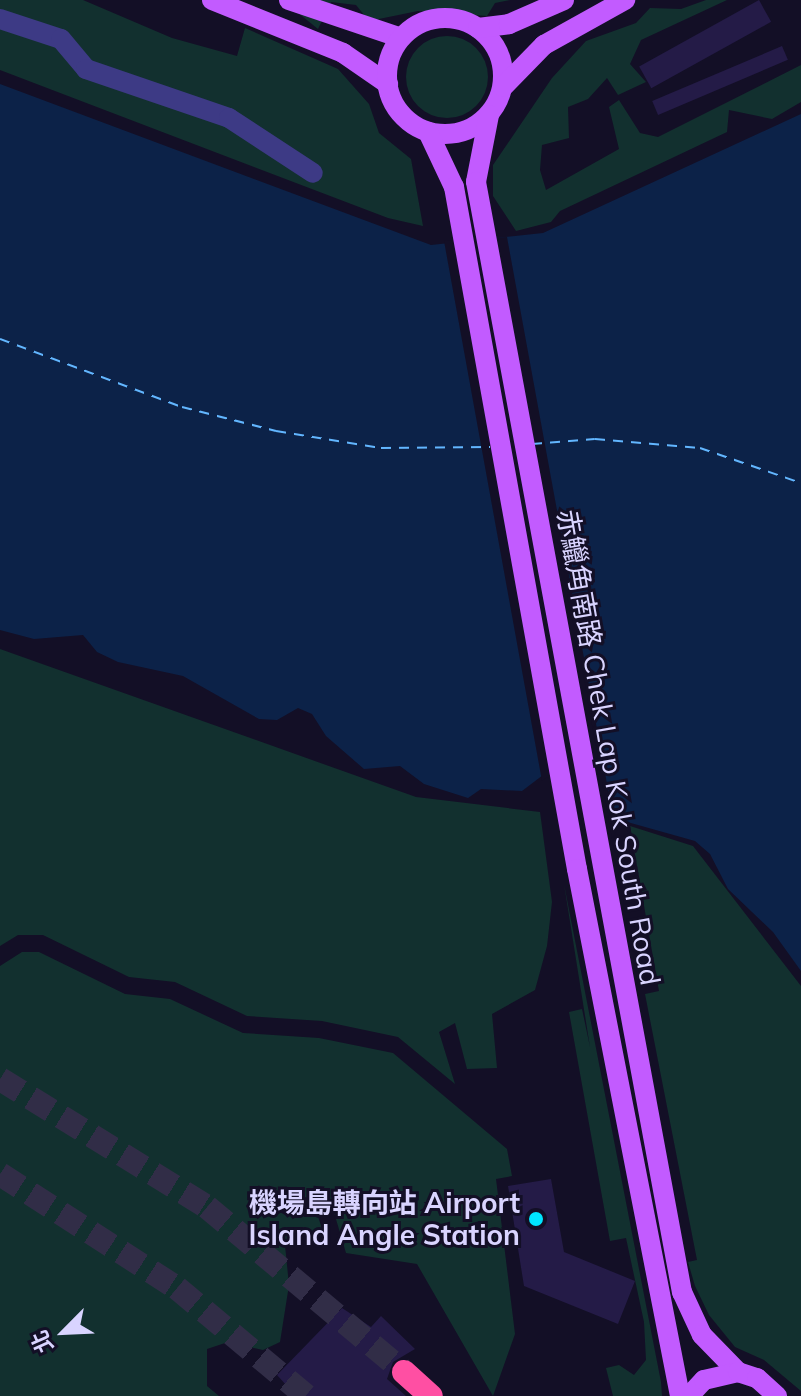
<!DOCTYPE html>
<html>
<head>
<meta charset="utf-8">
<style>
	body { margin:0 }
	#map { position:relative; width:801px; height:1396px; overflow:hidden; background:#130f26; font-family:Mulish,"Noto Sans TC",sans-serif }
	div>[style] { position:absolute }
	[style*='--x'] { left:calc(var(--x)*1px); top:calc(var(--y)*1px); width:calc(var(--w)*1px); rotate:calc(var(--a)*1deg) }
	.green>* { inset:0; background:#12302f }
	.round { border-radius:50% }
	.water>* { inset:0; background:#0c2248 }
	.pier>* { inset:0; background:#130f26 }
	.ferry>* { height:2px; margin-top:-1px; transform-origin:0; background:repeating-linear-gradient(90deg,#62b6ff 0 10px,transparent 0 18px) }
	.building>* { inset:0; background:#241b47; transform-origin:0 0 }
	.highway-tunnel>* { height:24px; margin-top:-12px; transform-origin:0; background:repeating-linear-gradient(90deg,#312d47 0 24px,transparent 0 36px) }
	.minor>* { height:20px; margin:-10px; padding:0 10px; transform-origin:10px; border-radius:10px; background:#3d3a85 }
	.major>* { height:20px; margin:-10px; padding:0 10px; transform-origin:10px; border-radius:10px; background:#c25bff }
	.major>.ring { margin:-10px; padding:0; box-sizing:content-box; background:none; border:20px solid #c25bff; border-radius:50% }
	.highway>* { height:24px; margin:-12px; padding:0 12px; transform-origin:12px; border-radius:12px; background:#ff4fa3 }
	.dots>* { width:22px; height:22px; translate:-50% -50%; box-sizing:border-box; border:4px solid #130f26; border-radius:50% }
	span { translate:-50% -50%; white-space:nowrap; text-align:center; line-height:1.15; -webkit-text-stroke:6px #130f26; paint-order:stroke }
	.street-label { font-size:28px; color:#d9d4ff }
	.poi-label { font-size:28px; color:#d9d4ff; font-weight:700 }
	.right { translate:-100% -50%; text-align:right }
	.north { position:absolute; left:24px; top:1292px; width:80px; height:80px; -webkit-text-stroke:6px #130f26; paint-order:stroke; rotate:246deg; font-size:22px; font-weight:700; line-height:32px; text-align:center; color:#d9d4ff }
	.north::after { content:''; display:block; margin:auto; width:28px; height:36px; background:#d9d4ff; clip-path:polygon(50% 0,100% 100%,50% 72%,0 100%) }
</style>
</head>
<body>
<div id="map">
	<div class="green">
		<div style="clip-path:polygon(0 0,83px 0,172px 38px,237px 56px,245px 28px,338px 69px,369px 104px,379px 133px,411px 159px,423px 226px,388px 218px,0 70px)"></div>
		<div style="clip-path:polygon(292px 0,510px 0,495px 3px,487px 16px,418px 11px,369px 21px,356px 5px,331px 2px,318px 29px,297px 12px)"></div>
		<div style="clip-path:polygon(706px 0,727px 0,641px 40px,630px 64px,646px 82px,618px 95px,607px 78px,588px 99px,568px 107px,569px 138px,542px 145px,540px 170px,546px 190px,619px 149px,609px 107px,619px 100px,640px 133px,658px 137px,801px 65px,801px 102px,772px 119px,729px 110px,727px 132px,560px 211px,551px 222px,516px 231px,493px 196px,493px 165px,552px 78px,586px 41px,636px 23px,650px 8px,681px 9px)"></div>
		<div class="round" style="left:406px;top:36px;width:82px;height:82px"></div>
		<div style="clip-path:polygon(0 649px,416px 797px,540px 812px,552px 902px,547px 946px,535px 990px,492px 1014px,497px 1068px,467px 1069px,455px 1023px,439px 1032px,455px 1084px,398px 1037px,322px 1021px,247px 1016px,175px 982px,129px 977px,43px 935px,18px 935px,0 946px)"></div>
		<div style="clip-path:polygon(630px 826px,693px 846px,801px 986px,801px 1391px,764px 1360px,735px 1347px,709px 1315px,695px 1286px,688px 1262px,697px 1260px,645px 994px,659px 991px)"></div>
		<div style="clip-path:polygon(564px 884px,661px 1382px,662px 1396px,613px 1396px,606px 1368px,619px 1365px,634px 1375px,646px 1360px,644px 1322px,626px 1238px,610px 1241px,569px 1012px,582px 1009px,590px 1047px)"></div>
		<div style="clip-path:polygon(22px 952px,39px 952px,125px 994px,170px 999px,243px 1033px,319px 1038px,393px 1053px,507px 1149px,512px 1176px,496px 1179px,515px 1334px,493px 1396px,417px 1264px,346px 1253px,333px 1209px,315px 1208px,325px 1237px,304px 1233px,285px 1245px,289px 1285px,280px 1342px,263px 1350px,228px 1342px,207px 1349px,207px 1386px,219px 1396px,0 1396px,0 966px)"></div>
	</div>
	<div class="water">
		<div style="clip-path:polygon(0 84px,431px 245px,543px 233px,801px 114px,801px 971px,773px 932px,728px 889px,710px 854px,695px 841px,613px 818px,547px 772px,522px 791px,481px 789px,468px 798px,424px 784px,400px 766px,364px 769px,326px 736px,312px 714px,298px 708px,277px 720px,259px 719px,183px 676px,118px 662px,97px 652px,83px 635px,34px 639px,0 630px)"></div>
	</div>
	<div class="pier">
		<div style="clip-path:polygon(507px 237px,614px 822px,547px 777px,542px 781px,444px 241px)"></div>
	</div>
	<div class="ferry">
		<div style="--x:0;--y:339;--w:194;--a:20.5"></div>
		<div style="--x:182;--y:407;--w:97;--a:14.3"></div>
		<div style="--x:276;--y:431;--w:106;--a:9.2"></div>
		<div style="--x:381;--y:448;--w:109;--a:-0.5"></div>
		<div style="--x:532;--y:444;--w:63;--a:-4.5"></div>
		<div style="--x:595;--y:439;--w:105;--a:4.9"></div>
		<div style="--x:700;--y:448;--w:107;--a:19.1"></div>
	</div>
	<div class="building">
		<div style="left:759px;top:0;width:25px;height:137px;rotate:61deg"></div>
		<div style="left:782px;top:46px;width:15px;height:141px;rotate:67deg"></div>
		<div style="clip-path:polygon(551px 1179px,564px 1252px,635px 1281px,618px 1324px,524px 1286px,508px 1186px)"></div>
		<div style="clip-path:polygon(342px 1308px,371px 1327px,381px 1316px,415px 1349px,393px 1362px,387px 1379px,406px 1396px,296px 1396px,277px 1375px)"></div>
	</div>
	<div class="highway-tunnel">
		<div style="--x:0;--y:1079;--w:243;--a:31.7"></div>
		<div style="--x:207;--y:1207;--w:257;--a:39.9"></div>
		<div style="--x:0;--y:1174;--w:211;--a:32.8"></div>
		<div style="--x:177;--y:1288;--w:168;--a:39.9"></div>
	</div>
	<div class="minor">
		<div style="--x:0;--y:19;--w:64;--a:18.2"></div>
		<div style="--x:61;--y:39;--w:39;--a:50"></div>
		<div style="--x:86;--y:69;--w:151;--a:18.9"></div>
		<div style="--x:229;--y:118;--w:100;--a:33.2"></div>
	</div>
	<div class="major">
		<div style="--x:212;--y:0;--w:141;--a:22"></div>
		<div style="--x:343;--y:53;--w:55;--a:34.6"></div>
		<div style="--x:289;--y:0;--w:118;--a:18.7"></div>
		<div class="ring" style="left:387px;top:18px;width:96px;height:96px"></div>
		<div style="--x:478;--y:28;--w:31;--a:-7"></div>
		<div style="--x:509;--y:24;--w:60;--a:-23.6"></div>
		<div style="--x:503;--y:87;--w:59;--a:-45.7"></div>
		<div style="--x:544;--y:45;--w:93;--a:-29.1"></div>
		<div style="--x:489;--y:115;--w:68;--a:101"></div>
		<div style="--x:476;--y:182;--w:1129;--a:79.49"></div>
		<div style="--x:682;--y:1292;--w:47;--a:65.1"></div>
		<div style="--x:702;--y:1335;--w:52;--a:45.8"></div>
		<div style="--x:428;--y:132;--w:61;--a:64.7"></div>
		<div style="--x:454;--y:187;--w:693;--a:79.78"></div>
		<div style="--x:577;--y:869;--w:537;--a:78.94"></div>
		<div style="--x:689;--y:1396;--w:22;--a:-47"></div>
		<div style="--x:704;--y:1380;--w:35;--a:-13"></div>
		<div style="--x:738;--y:1372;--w:20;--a:18"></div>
		<div style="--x:757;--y:1378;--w:27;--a:42"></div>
	</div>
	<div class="highway">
		<div style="--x:404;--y:1372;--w:36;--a:42"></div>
	</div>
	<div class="dots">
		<div style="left:536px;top:1219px;background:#00e5ff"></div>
	</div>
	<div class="street-label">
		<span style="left:609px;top:747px;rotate:80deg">赤鱲角南路 Chek Lap Kok South Road</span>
	</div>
	<div class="poi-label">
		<span class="right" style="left:520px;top:1219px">機場島轉向站 Airport<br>Island Angle Station</span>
	</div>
	<div class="north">北</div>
</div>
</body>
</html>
